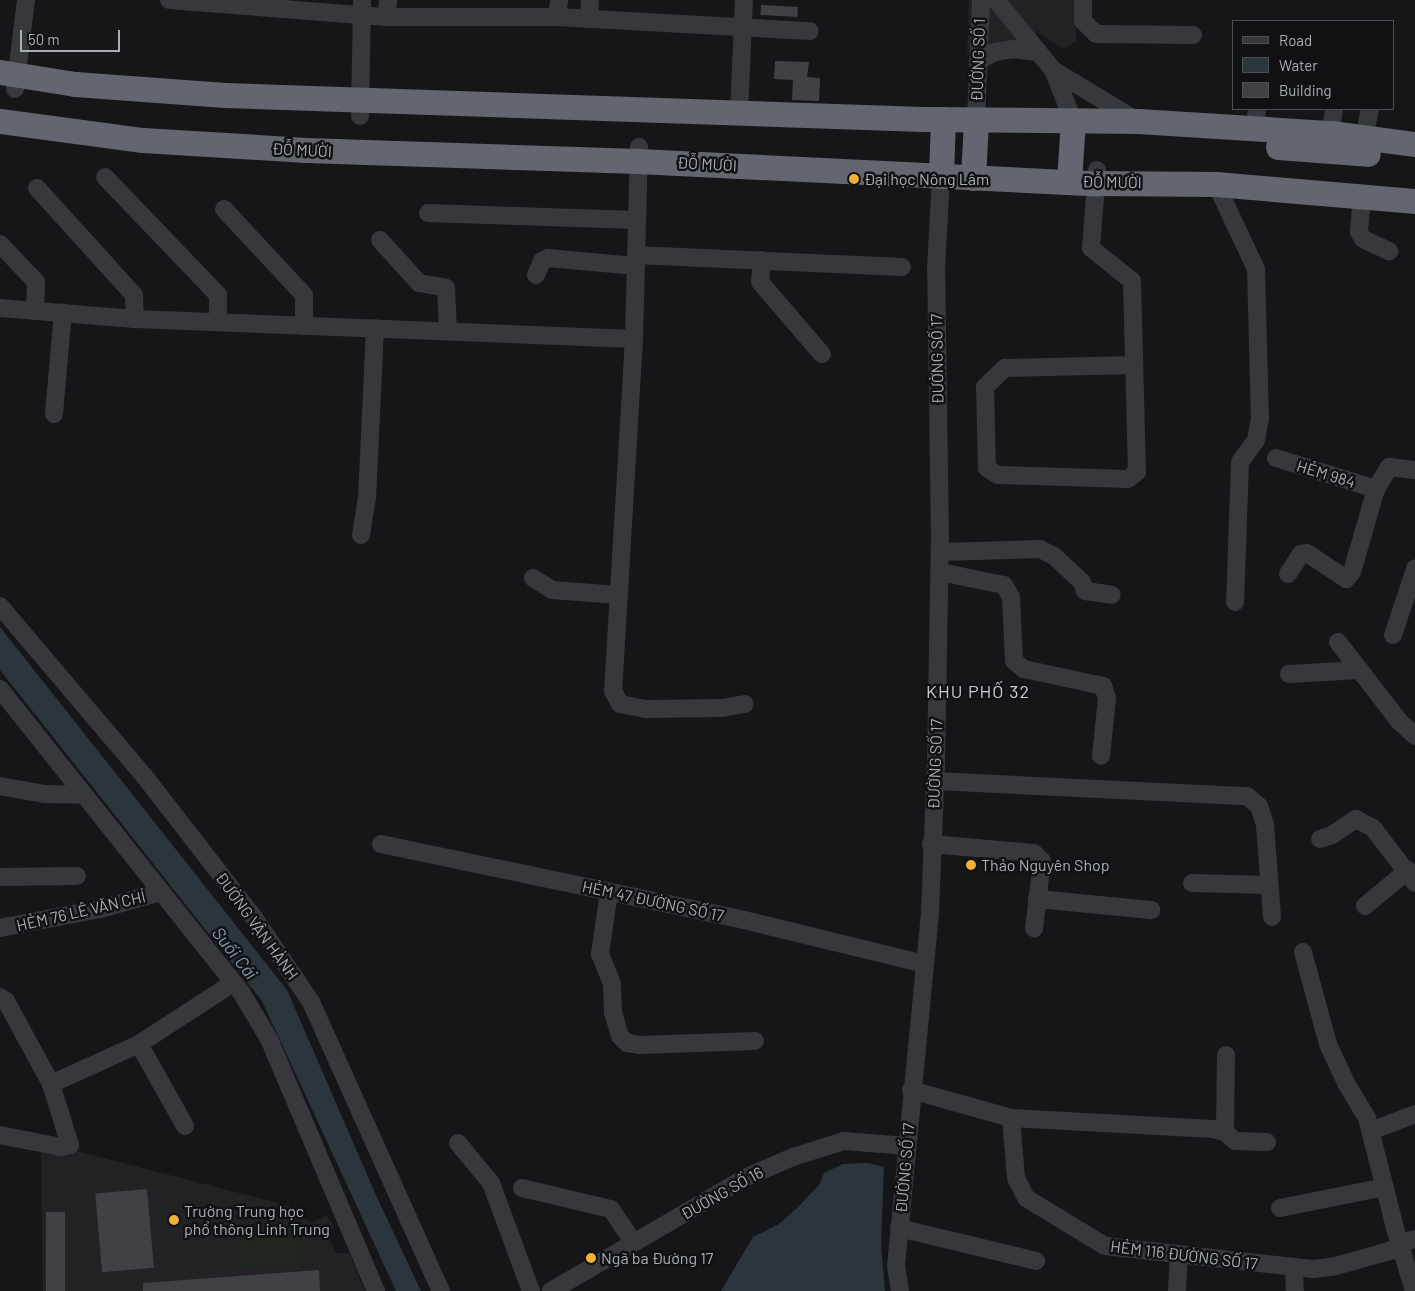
<!DOCTYPE html>
<html>
<head>
<meta charset="utf-8">
<style>
	body { margin:0 }
	#map { position:relative; width:1415px; height:1291px; overflow:hidden; background:#161618; font-family:Barlow,sans-serif }
	div>[style] { position:absolute }
	[style*='--x'] { left:calc(var(--x)*1px); top:calc(var(--y)*1px); width:calc(var(--w)*1px); rotate:calc(var(--a)*1deg) }
	.built>* { inset:0; background:#222225 }
	.green>* { inset:0; background:#1e261f; transform-origin:0 0 }
	.water>* { inset:0; background:#2c353c }
	.building>* { inset:0; background:#404145; transform-origin:0 0 }
	.minor>* { height:18px; margin:-9px; padding:0 9px; transform-origin:9px; border-radius:9px; background:#37383d }
	.highway>* { height:25px; margin:-12.5px; padding:0 12.5px; transform-origin:12.5px; border-radius:12.5px; background:#63666e }
	.dots>* { width:14px; height:14px; translate:-50% -50%; box-sizing:border-box; border:2px solid #111113; border-radius:50% }
	span { translate:-50% -50%; white-space:nowrap; text-align:center; line-height:1.15; -webkit-text-stroke:5px #111113; paint-order:stroke }
	.street-label { font-size:16px; color:#a8adb8 }
	.poi-label { font-size:16px; color:#a8adb8 }
	.left { translate:0 -50%; text-align:left }
	.neighbourhood-label { font-size:18px; color:#c9ccd4; letter-spacing:1px }
	.water-label { font-size:18px; color:#7f9bb3; font-style:italic }
	.legend { position:absolute; left:1232px; top:20px; width:162px; height:90px; box-sizing:border-box; background:#111113; border:1px solid #4d4f55; margin:0; padding:6px 9px; list-style:none; font-size:15px; color:#a8adb8 }
	.legend li { display:flex; align-items:center; gap:10px; height:25px }
	.legend b { width:25px; border:1px solid #4d4f55 }
	.scale { position:absolute; left:20px; top:30px; width:100px; height:22px; box-sizing:border-box; border:2px solid #a8adb8; border-top:0; padding-left:6px; font-size:15px; line-height:18px; white-space:nowrap; color:#a8adb8; -webkit-text-stroke:4px #111113; paint-order:stroke }
</style>
</head>
<body>
<div id="map">
	<div class="built">
		<div style="clip-path:polygon(969px 0,1077px 0,1076px 41px,1063px 49px,1039px 33px,967px 53px)"></div>
		<div style="clip-path:polygon(41px 1151px,77px 1151px,297px 1208px,299px 1216px,312px 1223px,326px 1215px,334px 1226px,328px 1235px,336px 1253px,349px 1253px,365px 1291px,43px 1291px)"></div>
	</div>
	<div class="green">
		<div style="left:299px;top:1224px;width:40px;height:66px;rotate:86deg"></div>
	</div>
	<div class="water">
		<div style="clip-path:polygon(0 627px,287px 990px,375px 1193px,421px 1291px,396px 1291px,262px 1001px,0 670px)"></div>
		<div style="clip-path:polygon(868px 1163px,884px 1167px,881px 1245px,885px 1291px,721px 1291px,753px 1237px,779px 1224px,798px 1207px,819px 1185px,824px 1173px,843px 1164px)"></div>
	</div>
	<div class="building">
		<div style="left:761px;top:5px;width:37px;height:10px;rotate:3deg"></div>
		<div style="clip-path:polygon(775px 61px,809px 62px,807px 77px,820px 78px,819px 101px,792px 100px,793px 80px,774px 79px)"></div>
		<div style="left:147px;top:1189px;width:79px;height:52px;rotate:85deg"></div>
		<div style="left:46px;top:1212px;width:19px;height:79px"></div>
		<div style="clip-path:polygon(319px 1270px,320px 1291px,143px 1291px,143px 1283px)"></div>
	</div>
	<div class="minor">
		<div style="--x:169;--y:0;--w:218;--a:4.5"></div>
		<div style="--x:386;--y:17;--w:171;--a:0"></div>
		<div style="--x:557;--y:17;--w:253;--a:3.2"></div>
		<div style="--x:996;--y:0;--w:90;--a:50.8"></div>
		<div style="--x:1053;--y:70;--w:54;--a:68.2"></div>
		<div style="--x:1083;--y:0;--w:21;--a:90"></div>
		<div style="--x:1083;--y:21;--w:18;--a:45"></div>
		<div style="--x:1096;--y:34;--w:97;--a:0.6"></div>
		<div style="--x:386;--y:17;--w:17;--a:-83"></div>
		<div style="--x:557;--y:17;--w:17;--a:-83"></div>
		<div style="--x:589;--y:19;--w:19;--a:-87"></div>
		<div style="--x:978;--y:61;--w:19;--a:-28"></div>
		<div style="--x:995;--y:52;--w:18;--a:-9"></div>
		<div style="--x:1013;--y:49;--w:26;--a:7"></div>
		<div style="--x:1053;--y:70;--w:97;--a:31.1"></div>
		<div style="--x:15;--y:89;--w:90;--a:-83"></div>
		<div style="--x:739;--y:113;--w:113;--a:-87.5"></div>
		<div style="--x:360;--y:116;--w:116;--a:-89"></div>
		<div style="--x:976;--y:120;--w:120;--a:-87.6"></div>
		<div style="--x:1254;--y:129;--w:20;--a:-81"></div>
		<div style="--x:1331;--y:133;--w:24;--a:-83"></div>
		<div style="--x:1364;--y:137;--w:29;--a:-78"></div>
		<div style="--x:639;--y:147;--w:192;--a:91.5"></div>
		<div style="--x:634;--y:339;--w:353;--a:93.4"></div>
		<div style="--x:613;--y:691;--w:15;--a:62"></div>
		<div style="--x:620;--y:704;--w:25;--a:11"></div>
		<div style="--x:645;--y:709;--w:77;--a:-0.7"></div>
		<div style="--x:722;--y:708;--w:23;--a:-10"></div>
		<div style="--x:1097;--y:170;--w:78;--a:94.4"></div>
		<div style="--x:1091;--y:248;--w:53;--a:38.8"></div>
		<div style="--x:1132;--y:281;--w:191;--a:88.5"></div>
		<div style="--x:1137;--y:472;--w:11;--a:142"></div>
		<div style="--x:1128;--y:479;--w:130;--a:-178.2"></div>
		<div style="--x:998;--y:475;--w:13;--a:-148"></div>
		<div style="--x:987;--y:468;--w:81;--a:-91.4"></div>
		<div style="--x:985;--y:387;--w:28;--a:-44"></div>
		<div style="--x:1005;--y:368;--w:129;--a:-1.3"></div>
		<div style="--x:105;--y:177;--w:163;--a:46.2"></div>
		<div style="--x:218;--y:295;--w:27;--a:90"></div>
		<div style="--x:1216;--y:184;--w:94;--a:64.8"></div>
		<div style="--x:1256;--y:269;--w:149;--a:88.5"></div>
		<div style="--x:1260;--y:418;--w:22;--a:100"></div>
		<div style="--x:1256;--y:440;--w:27;--a:126"></div>
		<div style="--x:1240;--y:462;--w:140;--a:92"></div>
		<div style="--x:37;--y:188;--w:144;--a:47.8"></div>
		<div style="--x:134;--y:295;--w:24;--a:88"></div>
		<div style="--x:1362;--y:196;--w:36;--a:95"></div>
		<div style="--x:1359;--y:232;--w:8;--a:60"></div>
		<div style="--x:1363;--y:239;--w:29;--a:25"></div>
		<div style="--x:224;--y:209;--w:117;--a:47.1"></div>
		<div style="--x:304;--y:295;--w:31;--a:90"></div>
		<div style="--x:428;--y:213;--w:209;--a:1.9"></div>
		<div style="--x:380;--y:240;--w:58;--a:47.8"></div>
		<div style="--x:419;--y:283;--w:27;--a:10"></div>
		<div style="--x:446;--y:288;--w:42;--a:87.3"></div>
		<div style="--x:0;--y:244;--w:52;--a:46.5"></div>
		<div style="--x:36;--y:282;--w:28;--a:92"></div>
		<div style="--x:636;--y:255;--w:266;--a:2.6"></div>
		<div style="--x:762;--y:260;--w:22;--a:95"></div>
		<div style="--x:760;--y:282;--w:95;--a:49.3"></div>
		<div style="--x:536;--y:275;--w:15;--a:-67"></div>
		<div style="--x:542;--y:261;--w:7;--a:-27"></div>
		<div style="--x:548;--y:258;--w:88;--a:5.2"></div>
		<div style="--x:0;--y:308;--w:135;--a:4.7"></div>
		<div style="--x:135;--y:319;--w:499;--a:2.3"></div>
		<div style="--x:54;--y:414;--w:102;--a:-85"></div>
		<div style="--x:1276;--y:458;--w:105;--a:17.2"></div>
		<div style="--x:361;--y:535;--w:36;--a:-81"></div>
		<div style="--x:367;--y:499;--w:171;--a:-87.3"></div>
		<div style="--x:940;--y:552;--w:100;--a:-1.7"></div>
		<div style="--x:1040;--y:549;--w:16;--a:27"></div>
		<div style="--x:1054;--y:556;--w:38;--a:43"></div>
		<div style="--x:1082;--y:582;--w:9;--a:72"></div>
		<div style="--x:1085;--y:591;--w:27;--a:8"></div>
		<div style="--x:940;--y:572;--w:65;--a:11.5"></div>
		<div style="--x:1004;--y:585;--w:14;--a:60"></div>
		<div style="--x:1011;--y:597;--w:64;--a:87.3"></div>
		<div style="--x:1014;--y:661;--w:13;--a:39"></div>
		<div style="--x:1024;--y:669;--w:81;--a:12.1"></div>
		<div style="--x:1103;--y:686;--w:13;--a:72"></div>
		<div style="--x:1107;--y:698;--w:58;--a:95.9"></div>
		<div style="--x:1288;--y:574;--w:24;--a:-57"></div>
		<div style="--x:1301;--y:554;--w:6;--a:-9"></div>
		<div style="--x:1307;--y:553;--w:47;--a:33.7"></div>
		<div style="--x:1346;--y:579;--w:9;--a:-49"></div>
		<div style="--x:1352;--y:572;--w:86;--a:-73.9"></div>
		<div style="--x:1376;--y:489;--w:26;--a:-59"></div>
		<div style="--x:1389;--y:467;--w:26;--a:7"></div>
		<div style="--x:533;--y:578;--w:22;--a:32"></div>
		<div style="--x:552;--y:590;--w:67;--a:4.3"></div>
		<div style="--x:0;--y:606;--w:224;--a:49.7"></div>
		<div style="--x:145;--y:777;--w:180;--a:52.2"></div>
		<div style="--x:255;--y:919;--w:100;--a:56"></div>
		<div style="--x:311;--y:1002;--w:317;--a:65.8"></div>
		<div style="--x:1393;--y:635;--w:70;--a:-71.6"></div>
		<div style="--x:1338;--y:642;--w:100;--a:52.3"></div>
		<div style="--x:1399;--y:721;--w:22;--a:43"></div>
		<div style="--x:1289;--y:674;--w:71;--a:-3.2"></div>
		<div style="--x:0;--y:689;--w:387;--a:51.5"></div>
		<div style="--x:241;--y:992;--w:55;--a:59.2"></div>
		<div style="--x:269;--y:1039;--w:274;--a:67"></div>
		<div style="--x:935;--y:781;--w:312;--a:2.8"></div>
		<div style="--x:1247;--y:796;--w:16;--a:40"></div>
		<div style="--x:1259;--y:806;--w:20;--a:72"></div>
		<div style="--x:1265;--y:825;--w:92;--a:85.6"></div>
		<div style="--x:0;--y:786;--w:46;--a:10.1"></div>
		<div style="--x:45;--y:794;--w:39;--a:1"></div>
		<div style="--x:1320;--y:839;--w:13;--a:-18"></div>
		<div style="--x:1332;--y:835;--w:29;--a:-34"></div>
		<div style="--x:1356;--y:819;--w:19;--a:28"></div>
		<div style="--x:1373;--y:828;--w:69;--a:52.6"></div>
		<div style="--x:381;--y:844;--w:371;--a:11.8"></div>
		<div style="--x:744;--y:920;--w:186;--a:13.7"></div>
		<div style="--x:931;--y:844;--w:103;--a:5"></div>
		<div style="--x:1034;--y:853;--w:11;--a:45"></div>
		<div style="--x:1042;--y:861;--w:68;--a:96.7"></div>
		<div style="--x:0;--y:877;--w:77;--a:-0.7"></div>
		<div style="--x:1192;--y:883;--w:77;--a:1.5"></div>
		<div style="--x:609;--y:892;--w:63;--a:98.3"></div>
		<div style="--x:600;--y:954;--w:32;--a:68"></div>
		<div style="--x:612;--y:984;--w:28;--a:88"></div>
		<div style="--x:613;--y:1012;--w:25;--a:74"></div>
		<div style="--x:620;--y:1036;--w:10;--a:45"></div>
		<div style="--x:627;--y:1043;--w:12;--a:9"></div>
		<div style="--x:639;--y:1045;--w:116;--a:-2"></div>
		<div style="--x:1037;--y:899;--w:115;--a:5.5"></div>
		<div style="--x:1365;--y:906;--w:56;--a:-39.9"></div>
		<div style="--x:0;--y:928;--w:102;--a:-10.8"></div>
		<div style="--x:100;--y:909;--w:63;--a:-15.6"></div>
		<div style="--x:1303;--y:952;--w:95;--a:74.8"></div>
		<div style="--x:1328;--y:1044;--w:43;--a:65.2"></div>
		<div style="--x:1346;--y:1083;--w:41;--a:59"></div>
		<div style="--x:1367;--y:1118;--w:114;--a:75.7"></div>
		<div style="--x:1395;--y:1228;--w:66;--a:73.2"></div>
		<div style="--x:0;--y:997;--w:7;--a:34"></div>
		<div style="--x:6;--y:1001;--w:94;--a:61.5"></div>
		<div style="--x:51;--y:1084;--w:64;--a:72.7"></div>
		<div style="--x:70;--y:1145;--w:9;--a:167"></div>
		<div style="--x:61;--y:1147;--w:62;--a:-168.9"></div>
		<div style="--x:139;--y:1044;--w:94;--a:60.7"></div>
		<div style="--x:51;--y:1084;--w:97;--a:-24.4"></div>
		<div style="--x:139;--y:1044;--w:112;--a:-33"></div>
		<div style="--x:911;--y:1090;--w:104;--a:15.6"></div>
		<div style="--x:1011;--y:1118;--w:202;--a:3.1"></div>
		<div style="--x:1213;--y:1129;--w:12;--a:14"></div>
		<div style="--x:1225;--y:1132;--w:13;--a:42"></div>
		<div style="--x:1235;--y:1141;--w:32;--a:2"></div>
		<div style="--x:1011;--y:1118;--w:60;--a:85.2"></div>
		<div style="--x:1016;--y:1178;--w:22;--a:63"></div>
		<div style="--x:1026;--y:1198;--w:92;--a:31.3"></div>
		<div style="--x:1105;--y:1246;--w:209;--a:6.3"></div>
		<div style="--x:1313;--y:1269;--w:23;--a:-7"></div>
		<div style="--x:1336;--y:1266;--w:59;--a:-15.7"></div>
		<div style="--x:1393;--y:1250;--w:9;--a:-49"></div>
		<div style="--x:1399;--y:1243;--w:16;--a:-14"></div>
		<div style="--x:1371;--y:1131;--w:47;--a:-21.1"></div>
		<div style="--x:1225;--y:1132;--w:77;--a:-89.3"></div>
		<div style="--x:458;--y:1143;--w:52;--a:50.5"></div>
		<div style="--x:491;--y:1183;--w:115;--a:69.7"></div>
		<div style="--x:522;--y:1188;--w:91;--a:13.3"></div>
		<div style="--x:611;--y:1209;--w:40;--a:56"></div>
		<div style="--x:1280;--y:1208;--w:107;--a:-11.3"></div>
		<div style="--x:899;--y:1228;--w:141;--a:13.5"></div>
		<div style="--x:1294;--y:1267;--w:24;--a:88"></div>
		<div style="--x:551;--y:1291;--w:227;--a:-30.2"></div>
		<div style="--x:747;--y:1177;--w:50;--a:-23.5"></div>
		<div style="--x:793;--y:1157;--w:53;--a:-17.4"></div>
		<div style="--x:844;--y:1141;--w:63;--a:4.5"></div>
		<div style="--x:900;--y:1291;--w:25;--a:-99"></div>
		<div style="--x:896;--y:1266;--w:356;--a:-84.5"></div>
		<div style="--x:930;--y:912;--w:149;--a:-87.7"></div>
		<div style="--x:936;--y:763;--w:221;--a:-89"></div>
		<div style="--x:940;--y:542;--w:273;--a:-90.8"></div>
		<div style="--x:936;--y:269;--w:93;--a:-86.9"></div>
		<div style="--x:1177;--y:1291;--w:37;--a:-87"></div>
	</div>
	<div class="highway">
		<div style="--x:0;--y:72;--w:76;--a:9.1"></div>
		<div style="--x:75;--y:84;--w:150;--a:4.2"></div>
		<div style="--x:225;--y:95;--w:698;--a:1.97"></div>
		<div style="--x:923;--y:119;--w:215;--a:0.5"></div>
		<div style="--x:1138;--y:121;--w:193;--a:3.6"></div>
		<div style="--x:1331;--y:133;--w:85;--a:7.5"></div>
		<div style="--x:0;--y:121;--w:144;--a:7.6"></div>
		<div style="--x:143;--y:140;--w:163;--a:3.5"></div>
		<div style="--x:306;--y:150;--w:332;--a:1.9"></div>
		<div style="--x:638;--y:161;--w:459;--a:2.8"></div>
		<div style="--x:1096;--y:183;--w:120;--a:0.5"></div>
		<div style="--x:1216;--y:184;--w:200;--a:4.9"></div>
		<div style="--x:1278;--y:147;--w:90;--a:4.4"></div>
		<div style="--x:941;--y:176;--w:57;--a:-88"></div>
		<div style="--x:973;--y:178;--w:58;--a:-87"></div>
		<div style="--x:1069;--y:181;--w:61;--a:-86.2"></div>
	</div>
	<div class="dots">
		<div style="left:854px;top:179px;background:#f2b134"></div>
		<div style="left:971px;top:865px;background:#f2b134"></div>
		<div style="left:174px;top:1220px;background:#f2b134"></div>
		<div style="left:591px;top:1258px;background:#f2b134"></div>
	</div>
	<div class="street-label">
		<span style="left:978px;top:60px;rotate:-88deg">ĐƯỜNG SỐ 1</span>
		<span style="left:302px;top:150px;rotate:3deg">ĐỖ MƯỜI</span>
		<span style="left:707px;top:164px;rotate:3deg">ĐỖ MƯỜI</span>
		<span style="left:1112px;top:182px;rotate:1deg">ĐỖ MƯỜI</span>
		<span style="left:937px;top:359px;rotate:-91deg">ĐƯỜNG SỐ 17</span>
		<span style="left:1326px;top:474px;rotate:17deg">HẺM 984</span>
		<span style="left:935px;top:764px;rotate:-88deg">ĐƯỜNG SỐ 17</span>
		<span style="left:653px;top:901px;rotate:12deg">HẺM 47 ĐƯỜNG SỐ 17</span>
		<span style="left:81px;top:911px;rotate:-13deg">HẺM 76 LÊ VĂN CHÍ</span>
		<span style="left:257px;top:926px;rotate:54deg">ĐƯỜNG VẬN HÀNH</span>
		<span style="left:905px;top:1168px;rotate:-85deg">ĐƯỜNG SỐ 17</span>
		<span style="left:722px;top:1193px;rotate:-29deg">ĐƯỜNG SỐ 16</span>
		<span style="left:1184px;top:1255px;rotate:7deg">HẺM 116 ĐƯỜNG SỐ 17</span>
	</div>
	<div class="poi-label">
		<span class="left" style="left:864px;top:179px">Đại học Nông Lâm</span>
		<span class="left" style="left:981px;top:865px">Thảo Nguyên Shop</span>
		<span class="left" style="left:184px;top:1220px">Trường Trung học<br>phổ thông Linh Trung</span>
		<span class="left" style="left:601px;top:1258px">Ngã ba Đường 17</span>
	</div>
	<div class="neighbourhood-label">
		<span style="left:978px;top:691px">KHU PHỐ 32</span>
	</div>
	<div class="water-label">
		<span style="left:235px;top:953px;rotate:52deg">Suối Cái</span>
	</div>
	<ul class="legend">
	<li><b style="height:6px;background:#37383d"></b>Road</li>
	<li><b style="height:14px;background:#2c353c"></b>Water</li>
	<li><b style="height:14px;background:#404145"></b>Building</li>
	</ul>
	<div class="scale">50 m</div>
</div>
</body>
</html>
